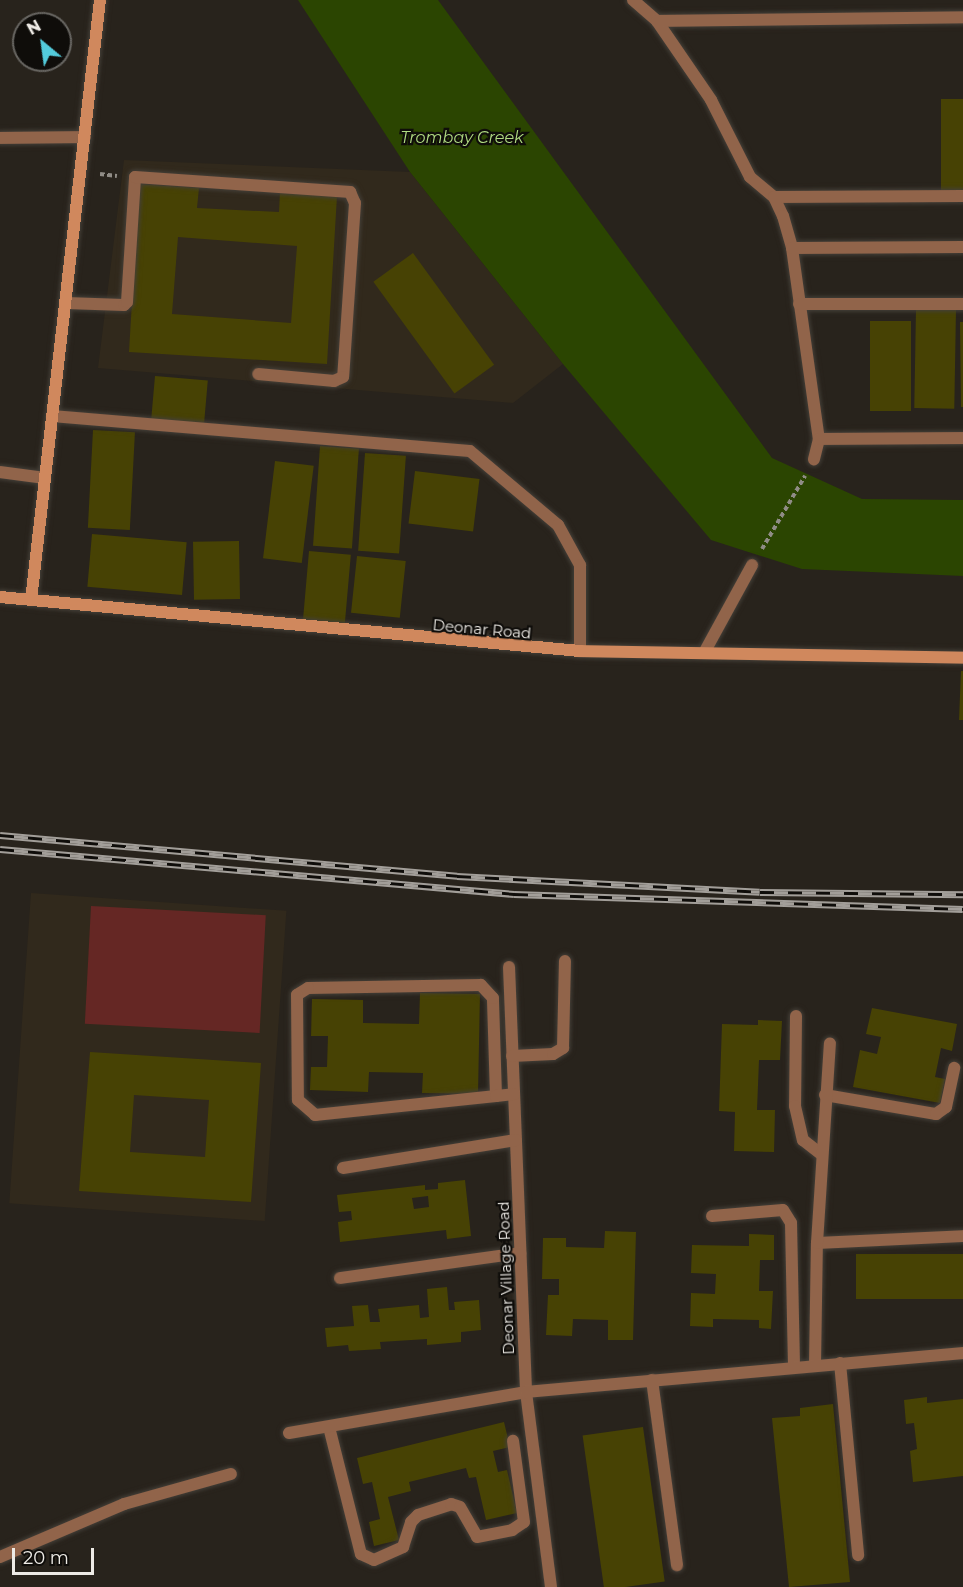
<!DOCTYPE html>
<html>
<head>
<meta charset="utf-8">
<style>
	body { margin:0 }
	#map { position:relative; width:963px; height:1587px; overflow:hidden; background:#28231c; font-family:Montserrat,sans-serif }
	div>[style] { position:absolute }
	[style*='--x'] { left:calc(var(--x)*1px); top:calc(var(--y)*1px); width:calc(var(--w)*1px); rotate:calc(var(--a)*1deg) }
	.built>* { inset:0; background:#31291c; transform-origin:0 0 }
	.green>* { inset:0; background:#652724; transform-origin:0 0 }
	.water>* { inset:0; background:#2b4501 }
	.building>* { inset:0; background:#474204; transform-origin:0 0 }
	.path>* { height:4px; margin-top:-2px; transform-origin:0; background:repeating-linear-gradient(90deg,#908c86 0 4.5px,transparent 0 7.5px) }
	.roads { filter:drop-shadow(0 0 2px #443f38) drop-shadow(0 0 2px #443f38) }
	.lane>* { height:12px; margin:-6px; padding:0 6px; transform-origin:6px; border-radius:6px; background:#91644a }
	.street>* { height:12px; margin:-6px; padding:0 6px; transform-origin:6px; border-radius:6px; background:#91644a }
	.secondary>* { height:12px; margin:-6px; padding:0 6px; transform-origin:6px; border-radius:6px; background:#d0885d }
	.rail>* { height:7px; margin-top:-3.5px; transform-origin:0; background:repeating-linear-gradient(90deg,#0f0d0a 0 14px,#a29e99 0 28px); box-sizing:border-box; border-block:2px solid #a29e99 }
	span { translate:-50% -50%; white-space:nowrap; text-align:center; line-height:1.15; -webkit-text-stroke:4.5px #0f0d0a; paint-order:stroke }
	.street-label { font-size:15px; color:#eeebe6 }
	.water-label { font-size:16px; color:#b1dc83; font-style:italic }
	.north { position:absolute; left:12px; top:12px; width:60px; height:60px; box-sizing:border-box; background:#0f0d0a; border:2px solid #686662; border-radius:50%; rotate:331deg; font-size:16px; font-weight:700; line-height:24px; text-align:center; color:#eeebe6 }
	.north::after { content:''; display:block; margin:auto; width:21px; height:27px; background:#53cbdb; clip-path:polygon(50% 0,100% 100%,50% 72%,0 100%) }
	.scale { position:absolute; left:12px; top:1548px; width:82px; height:27px; box-sizing:border-box; border:3px solid #eeebe6; border-top:0; padding-left:8px; font-size:18px; line-height:21px; white-space:nowrap; color:#eeebe6; -webkit-text-stroke:4px #0f0d0a; paint-order:stroke }
</style>
</head>
<body>
<div id="map">
	<div class="built">
		<div style="clip-path:polygon(124px 160px,410px 172px,563px 364px,513px 403px,98px 368px)"></div>
		<div style="left:31px;top:893px;width:256px;height:311px;rotate:4deg"></div>
	</div>
	<div class="green">
		<div style="left:91px;top:906px;width:175px;height:118px;rotate:3deg"></div>
	</div>
	<div class="water">
		<div style="clip-path:polygon(298px 0,438px 0,772px 458px,862px 499px,963px 500px,963px 576px,802px 569px,711px 540px,563px 364px,410px 172px)"></div>
	</div>
	<div class="building">
		<div style="left:963px;top:99px;width:91px;height:22px;rotate:90deg"></div>
		<div style="clip-path:polygon(evenodd,139px 184px,199px 188px,197px 208px,279px 212px,280px 192px,337px 196px,327px 364px,129px 352px,139px 184px,178px 237px,297px 246px,291px 323px,172px 314px,178px 237px)"></div>
		<div style="left:413px;top:253px;width:138px;height:49px;rotate:54deg"></div>
		<div style="left:916px;top:309px;width:40px;height:99px;rotate:1deg"></div>
		<div style="left:870px;top:321px;width:41px;height:90px"></div>
		<div style="clip-path:polygon(960px 322px,963px 322px,963px 407px,961px 407px)"></div>
		<div style="left:155px;top:376px;width:53px;height:45px;rotate:5deg"></div>
		<div style="left:93px;top:430px;width:42px;height:98px;rotate:3deg"></div>
		<div style="left:320px;top:446px;width:39px;height:100px;rotate:4deg"></div>
		<div style="left:365px;top:453px;width:41px;height:98px;rotate:4deg"></div>
		<div style="left:275px;top:461px;width:39px;height:98px;rotate:7deg"></div>
		<div style="left:415px;top:471px;width:65px;height:53px;rotate:7deg"></div>
		<div style="left:92px;top:534px;width:95px;height:53px;rotate:5deg"></div>
		<div style="left:239px;top:541px;width:58px;height:46px;rotate:89deg"></div>
		<div style="left:309px;top:551px;width:42px;height:70px;rotate:5deg"></div>
		<div style="left:357px;top:556px;width:49px;height:57px;rotate:6deg"></div>
		<div style="clip-path:polygon(961px 671px,963px 671px,963px 720px,959px 720px)"></div>
		<div style="clip-path:polygon(420px 993px,480px 994px,478px 1094px,422px 1093px,423px 1073px,369px 1072px,368px 1092px,310px 1090px,311px 1067px,327px 1067px,328px 1036px,311px 1036px,312px 999px,363px 1000px,363px 1023px,419px 1024px)"></div>
		<div style="clip-path:polygon(872px 1008px,957px 1024px,952px 1051px,941px 1048px,935px 1077px,945px 1079px,940px 1103px,853px 1087px,860px 1050px,877px 1054px,881px 1037px,866px 1034px)"></div>
		<div style="clip-path:polygon(758px 1020px,782px 1021px,780px 1060px,759px 1060px,757px 1110px,775px 1110px,774px 1152px,734px 1151px,735px 1112px,719px 1111px,722px 1024px,758px 1025px)"></div>
		<div style="clip-path:polygon(evenodd,90px 1052px,261px 1063px,251px 1202px,79px 1191px,90px 1052px,134px 1095px,209px 1100px,205px 1157px,130px 1152px,134px 1095px)"></div>
		<div style="clip-path:polygon(evenodd,465px 1180px,471px 1236px,447px 1239px,446px 1230px,340px 1242px,338px 1222px,352px 1220px,351px 1211px,339px 1212px,337px 1195px,425px 1185px,425px 1190px,438px 1189px,438px 1183px,465px 1180px,428px 1196px,429px 1207px,414px 1209px,412px 1198px,428px 1196px)"></div>
		<div style="clip-path:polygon(605px 1231px,636px 1232px,633px 1340px,608px 1340px,608px 1320px,573px 1319px,572px 1336px,546px 1335px,548px 1295px,559px 1295px,559px 1279px,542px 1279px,543px 1238px,566px 1238px,566px 1247px,604px 1248px)"></div>
		<div style="clip-path:polygon(749px 1234px,774px 1235px,774px 1260px,760px 1260px,759px 1291px,773px 1291px,771px 1329px,759px 1328px,759px 1320px,713px 1319px,713px 1327px,690px 1326px,691px 1293px,715px 1294px,716px 1274px,691px 1273px,692px 1245px,749px 1246px)"></div>
		<div style="left:963px;top:1254px;width:45px;height:107px;rotate:90deg"></div>
		<div style="clip-path:polygon(447px 1287px,449px 1310px,455px 1310px,454px 1302px,479px 1300px,481px 1330px,461px 1332px,461px 1342px,427px 1345px,427px 1339px,380px 1342px,381px 1349px,349px 1351px,348px 1345px,327px 1347px,325px 1328px,354px 1326px,352px 1306px,368px 1305px,370px 1322px,380px 1322px,378px 1309px,419px 1305px,420px 1318px,429px 1317px,427px 1289px)"></div>
		<div style="clip-path:polygon(927px 1397px,927px 1403px,963px 1399px,963px 1476px,913px 1482px,910px 1451px,917px 1449px,914px 1423px,906px 1424px,904px 1400px)"></div>
		<div style="clip-path:polygon(833px 1404px,850px 1582px,789px 1587px,772px 1418px,800px 1416px,800px 1408px)"></div>
		<div style="clip-path:polygon(504px 1422px,510px 1447px,493px 1451px,498px 1472px,507px 1470px,517px 1513px,486px 1520px,476px 1477px,469px 1478px,466px 1468px,409px 1482px,411px 1491px,388px 1497px,399px 1540px,374px 1546px,369px 1522px,380px 1519px,372px 1482px,363px 1484px,357px 1458px)"></div>
		<div style="left:643px;top:1427px;width:156px;height:61px;rotate:82deg"></div>
	</div>
	<div class="path">
		<div style="--x:100;--y:174;--w:17;--a:7"></div>
		<div style="--x:762;--y:549;--w:85;--a:-59.5"></div>
	</div>
	<div class="roads">
		<div class="lane">
			<div style="--x:66;--y:303;--w:58;--a:2"></div>
			<div style="--x:124;--y:305;--w:4;--a:-45"></div>
			<div style="--x:127;--y:302;--w:125;--a:-86.3"></div>
			<div style="--x:135;--y:177;--w:216;--a:4"></div>
			<div style="--x:350;--y:192;--w:12;--a:66"></div>
			<div style="--x:355;--y:203;--w:174;--a:93.9"></div>
			<div style="--x:343;--y:377;--w:10;--a:156"></div>
			<div style="--x:334;--y:381;--w:76;--a:-174.7"></div>
		</div>
		<div class="street">
			<div style="--x:633;--y:0;--w:32;--a:41"></div>
			<div style="--x:657;--y:21;--w:96;--a:55.6"></div>
			<div style="--x:711;--y:100;--w:86;--a:63.1"></div>
			<div style="--x:750;--y:177;--w:31;--a:40"></div>
			<div style="--x:774;--y:197;--w:21;--a:65"></div>
			<div style="--x:783;--y:216;--w:33;--a:74"></div>
			<div style="--x:792;--y:248;--w:193;--a:82"></div>
			<div style="--x:819;--y:439;--w:21;--a:104"></div>
			<div style="--x:657;--y:21;--w:306;--a:-0.7"></div>
			<div style="--x:0;--y:138;--w:85;--a:-0.7"></div>
			<div style="--x:774;--y:197;--w:189;--a:-0.3"></div>
			<div style="--x:792;--y:248;--w:171;--a:-0.3"></div>
			<div style="--x:799;--y:304;--w:164;--a:0"></div>
			<div style="--x:52;--y:416;--w:419;--a:4.8"></div>
			<div style="--x:470;--y:451;--w:115;--a:40.1"></div>
			<div style="--x:558;--y:525;--w:46;--a:61.2"></div>
			<div style="--x:580;--y:565;--w:86;--a:90"></div>
			<div style="--x:819;--y:439;--w:144;--a:-0.4"></div>
			<div style="--x:0;--y:472;--w:45;--a:7.6"></div>
			<div style="--x:705;--y:651;--w:98;--a:-61.3"></div>
			<div style="--x:509;--y:967;--w:425;--a:87.7"></div>
			<div style="--x:526;--y:1392;--w:197;--a:82.7"></div>
			<div style="--x:796;--y:1016;--w:90;--a:90.6"></div>
			<div style="--x:795;--y:1106;--w:35;--a:77"></div>
			<div style="--x:803;--y:1140;--w:24;--a:38"></div>
			<div style="--x:512;--y:1056;--w:41;--a:-2.8"></div>
			<div style="--x:553;--y:1054;--w:12;--a:-31"></div>
			<div style="--x:563;--y:1048;--w:87;--a:-88.7"></div>
			<div style="--x:825;--y:1095;--w:113;--a:9.7"></div>
			<div style="--x:936;--y:1114;--w:12;--a:-35"></div>
			<div style="--x:946;--y:1107;--w:40;--a:-78"></div>
			<div style="--x:496;--y:1096;--w:98;--a:-91.8"></div>
			<div style="--x:493;--y:998;--w:18;--a:-133"></div>
			<div style="--x:481;--y:985;--w:173;--a:179"></div>
			<div style="--x:308;--y:988;--w:13;--a:148"></div>
			<div style="--x:297;--y:995;--w:105;--a:89.5"></div>
			<div style="--x:298;--y:1100;--w:23;--a:41"></div>
			<div style="--x:315;--y:1115;--w:182;--a:-6"></div>
			<div style="--x:496;--y:1096;--w:18;--a:-6"></div>
			<div style="--x:343;--y:1168;--w:175;--a:-9.2"></div>
			<div style="--x:712;--y:1216;--w:71;--a:-4.8"></div>
			<div style="--x:783;--y:1210;--w:15;--a:58"></div>
			<div style="--x:791;--y:1223;--w:144;--a:88.8"></div>
			<div style="--x:817;--y:1243;--w:146;--a:-2.7"></div>
			<div style="--x:340;--y:1278;--w:182;--a:-7.9"></div>
			<div style="--x:840;--y:1363;--w:193;--a:84.6"></div>
			<div style="--x:815;--y:1365;--w:122;--a:-89.1"></div>
			<div style="--x:817;--y:1243;--w:200;--a:-86.3"></div>
			<div style="--x:652;--y:1380;--w:187;--a:82.3"></div>
			<div style="--x:329;--y:1427;--w:131;--a:75.9"></div>
			<div style="--x:361;--y:1554;--w:14;--a:25"></div>
			<div style="--x:374;--y:1560;--w:32;--a:-24"></div>
			<div style="--x:403;--y:1547;--w:26;--a:-72"></div>
			<div style="--x:411;--y:1522;--w:10;--a:-45"></div>
			<div style="--x:418;--y:1515;--w:35;--a:-18"></div>
			<div style="--x:451;--y:1504;--w:9;--a:18"></div>
			<div style="--x:460;--y:1507;--w:34;--a:60"></div>
			<div style="--x:477;--y:1537;--w:36;--a:-11"></div>
			<div style="--x:512;--y:1530;--w:14;--a:-34"></div>
			<div style="--x:524;--y:1522;--w:82;--a:-97.7"></div>
			<div style="--x:289;--y:1433;--w:241;--a:-9.8"></div>
			<div style="--x:526;--y:1392;--w:439;--a:-5.1"></div>
			<div style="--x:0;--y:1557;--w:135;--a:-23.1"></div>
			<div style="--x:124;--y:1504;--w:111;--a:-15.7"></div>
		</div>
		<div class="secondary">
			<div style="--x:0;--y:597;--w:583;--a:5.32"></div>
			<div style="--x:580;--y:651;--w:383;--a:1"></div>
			<div style="--x:31;--y:600;--w:604;--a:-83.44"></div>
		</div>
	</div>
	<div class="rail">
		<div style="--x:0;--y:835;--w:459;--a:5.1"></div>
		<div style="--x:457;--y:876;--w:303;--a:3"></div>
		<div style="--x:760;--y:892;--w:203;--a:0.6"></div>
		<div style="--x:0;--y:849;--w:516;--a:5"></div>
		<div style="--x:514;--y:894;--w:449;--a:1.9"></div>
	</div>
	<div class="street-label">
		<span style="left:482px;top:629px;rotate:5deg">Deonar Road</span>
		<span style="left:506px;top:1278px;rotate:-92deg">Deonar Village Road</span>
	</div>
	<div class="water-label">
		<span style="left:462px;top:138px">Trombay Creek</span>
	</div>
	<div class="north">N</div>
	<div class="scale">20 m</div>
</div>
</body>
</html>
